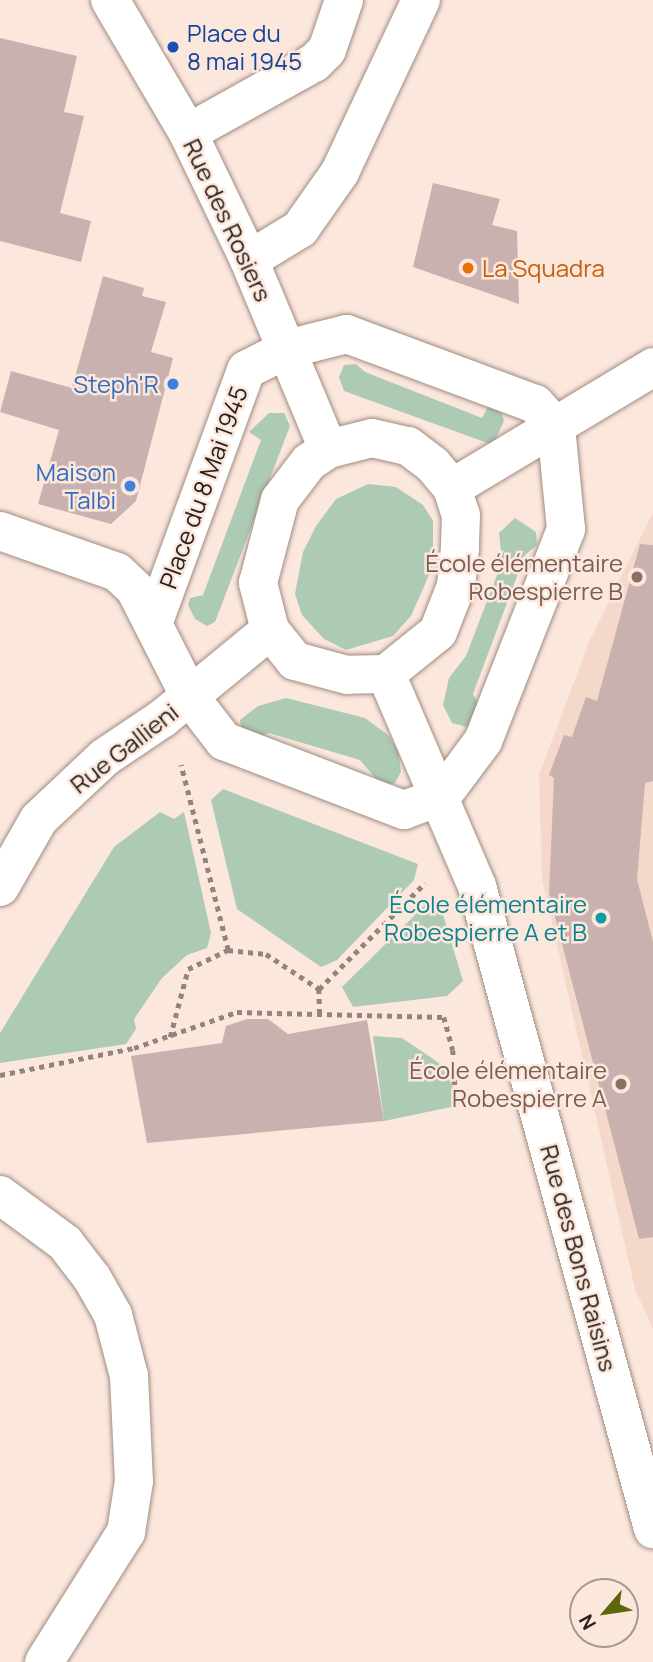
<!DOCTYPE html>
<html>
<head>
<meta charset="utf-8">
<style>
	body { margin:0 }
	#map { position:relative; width:653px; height:1662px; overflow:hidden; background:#fce7dc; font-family:Manrope,sans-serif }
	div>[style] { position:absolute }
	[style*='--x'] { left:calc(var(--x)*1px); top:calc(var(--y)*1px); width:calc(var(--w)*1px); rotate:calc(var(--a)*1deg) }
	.built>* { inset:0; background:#f4d8c9 }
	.green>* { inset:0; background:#adcab4 }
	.building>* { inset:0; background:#c9b1af }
	.path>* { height:4.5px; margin-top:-2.25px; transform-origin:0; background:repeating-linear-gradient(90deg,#93857d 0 5px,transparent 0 10px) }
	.roads { filter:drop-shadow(0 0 2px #9f8c82) drop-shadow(0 0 2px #9f8c82) }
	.minor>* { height:38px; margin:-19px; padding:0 19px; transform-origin:19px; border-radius:19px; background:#fff }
	.dots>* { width:19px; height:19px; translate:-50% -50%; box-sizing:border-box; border:4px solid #fce7dc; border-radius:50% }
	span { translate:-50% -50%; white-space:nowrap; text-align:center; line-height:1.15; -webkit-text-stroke:5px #fce7dc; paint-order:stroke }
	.transit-label { font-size:24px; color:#164399 }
	.left { translate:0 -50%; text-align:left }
	.street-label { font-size:24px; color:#28211d }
	.food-label { font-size:24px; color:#c56008 }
	.shop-label { font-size:24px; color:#366cbe }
	.right { translate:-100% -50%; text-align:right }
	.education-label { font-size:24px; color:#785e54 }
	.culture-label { font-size:24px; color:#0d838f }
	.north { position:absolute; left:569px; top:1578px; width:70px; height:70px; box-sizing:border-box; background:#fce7dc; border:2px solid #a79890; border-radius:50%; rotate:241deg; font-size:19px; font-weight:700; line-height:28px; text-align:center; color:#28211d }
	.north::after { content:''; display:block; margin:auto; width:24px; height:32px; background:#5c670b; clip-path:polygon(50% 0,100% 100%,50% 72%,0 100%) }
</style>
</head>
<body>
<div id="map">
	<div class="built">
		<div style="clip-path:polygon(653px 512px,653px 1329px,635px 1289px,542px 879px,539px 775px,589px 642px)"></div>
	</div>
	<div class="green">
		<div style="clip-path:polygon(356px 364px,365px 372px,482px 418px,488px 407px,501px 412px,504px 421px,493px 445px,344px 391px,339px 377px,344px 365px)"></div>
		<div style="clip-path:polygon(269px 413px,284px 413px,290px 426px,215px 622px,207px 626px,195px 619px,188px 605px,190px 598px,203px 595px,261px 440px,249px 432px)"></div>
		<div style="clip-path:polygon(368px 484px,396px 487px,423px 505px,433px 521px,433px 566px,411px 616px,393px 636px,346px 650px,324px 639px,302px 615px,295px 594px,303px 552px,316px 526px,336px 499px)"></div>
		<div style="clip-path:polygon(515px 518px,536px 532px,537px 545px,525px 555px,473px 694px,484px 713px,467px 727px,452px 723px,443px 705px,449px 678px,466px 656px,502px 562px,499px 533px)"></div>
		<div style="clip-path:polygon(286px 698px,365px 718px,388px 735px,398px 751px,401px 772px,395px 783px,383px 787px,360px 760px,269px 733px,257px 738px,241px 728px,240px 720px,258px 706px)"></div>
		<div style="clip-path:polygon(223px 789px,418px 864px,414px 880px,337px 960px,321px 967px,237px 909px,211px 800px)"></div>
		<div style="clip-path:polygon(160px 812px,174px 819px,184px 812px,211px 933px,207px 948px,187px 955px,162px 978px,134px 1019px,136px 1029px,126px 1044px,0 1063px,0 1033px,114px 847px)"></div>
		<div style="clip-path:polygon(427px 903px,441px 908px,463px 981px,447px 996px,353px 1007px,342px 987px)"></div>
		<div style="clip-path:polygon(373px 1036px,402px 1038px,439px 1063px,452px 1084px,456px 1106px,384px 1121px)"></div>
	</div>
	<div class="building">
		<div style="clip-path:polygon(0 38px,77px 56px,64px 112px,84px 116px,60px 213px,91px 221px,81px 262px,0 241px)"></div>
		<div style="clip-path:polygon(433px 183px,500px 199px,492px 225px,517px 231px,519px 304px,413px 267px)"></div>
		<div style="clip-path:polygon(103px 276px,144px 288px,142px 296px,166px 302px,151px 352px,173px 358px,136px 501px,111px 524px,38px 504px,59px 430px,0 412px,11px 371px,72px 388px)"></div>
		<div style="clip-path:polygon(640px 544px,653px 545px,653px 781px,645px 783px,637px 879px,653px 942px,653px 1237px,639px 1239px,549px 894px,554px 778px,549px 775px,564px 735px,572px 737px,586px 697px,597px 701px)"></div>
		<div style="clip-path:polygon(247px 1019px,268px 1019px,288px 1034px,367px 1020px,384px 1121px,147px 1143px,131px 1056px,222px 1043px,226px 1026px)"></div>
	</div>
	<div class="path">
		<div style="--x:228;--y:950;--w:38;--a:6"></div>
		<div style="--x:266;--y:954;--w:64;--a:33.4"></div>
		<div style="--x:319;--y:989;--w:150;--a:-45"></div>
		<div style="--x:319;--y:989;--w:25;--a:88"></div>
		<div style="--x:170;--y:1037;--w:70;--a:-75.2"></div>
		<div style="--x:188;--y:969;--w:44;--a:-25.4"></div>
		<div style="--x:228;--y:950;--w:191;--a:-104.3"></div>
		<div style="--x:0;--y:1075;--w:137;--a:-11.4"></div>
		<div style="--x:134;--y:1048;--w:109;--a:-19.3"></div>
		<div style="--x:237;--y:1012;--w:207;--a:1.4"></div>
		<div style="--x:444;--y:1017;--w:34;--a:75"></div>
		<div style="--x:453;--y:1050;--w:56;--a:86.9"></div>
	</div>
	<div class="roads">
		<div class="minor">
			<div style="--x:110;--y:0;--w:154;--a:59.6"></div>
			<div style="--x:188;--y:133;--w:141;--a:64.3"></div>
			<div style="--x:249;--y:260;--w:205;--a:67.3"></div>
			<div style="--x:188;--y:133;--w:144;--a:-29.1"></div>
			<div style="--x:314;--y:63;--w:18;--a:-45"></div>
			<div style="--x:327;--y:50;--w:53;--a:-71.2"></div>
			<div style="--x:249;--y:260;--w:60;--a:-31.3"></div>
			<div style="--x:300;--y:229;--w:70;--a:-54.9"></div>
			<div style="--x:340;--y:172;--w:190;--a:-64.8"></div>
			<div style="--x:372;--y:438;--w:37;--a:13"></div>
			<div style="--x:408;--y:446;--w:31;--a:37"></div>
			<div style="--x:433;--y:465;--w:30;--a:50"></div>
			<div style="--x:452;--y:488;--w:28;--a:72"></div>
			<div style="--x:461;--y:515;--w:33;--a:92"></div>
			<div style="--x:460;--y:548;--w:38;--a:96"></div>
			<div style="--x:456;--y:586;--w:49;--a:111.4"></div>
			<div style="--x:438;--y:632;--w:67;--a:141.1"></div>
			<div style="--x:386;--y:674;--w:39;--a:179"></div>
			<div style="--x:347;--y:675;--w:54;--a:-164.9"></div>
			<div style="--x:295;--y:661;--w:40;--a:-129"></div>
			<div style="--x:270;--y:630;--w:49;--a:-104.3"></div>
			<div style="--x:258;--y:583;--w:86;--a:-75.2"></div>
			<div style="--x:280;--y:500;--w:48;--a:-52.7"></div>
			<div style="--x:309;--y:462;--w:23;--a:-34"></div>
			<div style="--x:328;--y:449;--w:45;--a:-14"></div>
			<div style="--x:452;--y:488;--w:235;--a:-31"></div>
			<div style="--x:0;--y:531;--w:124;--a:19.3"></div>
			<div style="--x:117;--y:572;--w:25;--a:43"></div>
			<div style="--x:135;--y:589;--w:121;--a:63"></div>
			<div style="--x:190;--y:697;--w:56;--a:52.3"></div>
			<div style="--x:224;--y:741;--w:193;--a:21"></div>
			<div style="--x:404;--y:810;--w:40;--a:-20.2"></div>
			<div style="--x:442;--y:796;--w:69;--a:-53.3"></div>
			<div style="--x:483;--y:741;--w:228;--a:-68.6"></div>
			<div style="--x:566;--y:529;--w:102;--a:-95.6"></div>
			<div style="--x:556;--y:427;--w:31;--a:-132"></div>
			<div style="--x:535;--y:404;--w:201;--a:-159.6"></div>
			<div style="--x:347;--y:334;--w:62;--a:166"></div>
			<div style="--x:287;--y:349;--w:46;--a:152.9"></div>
			<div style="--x:246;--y:370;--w:268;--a:110.1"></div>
			<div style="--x:386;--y:674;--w:231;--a:66.8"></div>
			<div style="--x:477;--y:886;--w:667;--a:74.69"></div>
			<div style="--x:0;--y:887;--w:78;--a:-60.2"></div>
			<div style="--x:39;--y:819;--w:91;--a:-43.2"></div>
			<div style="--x:105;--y:757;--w:70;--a:-33.9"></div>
			<div style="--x:163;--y:718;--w:139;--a:-39.4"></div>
			<div style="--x:0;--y:1195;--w:81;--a:36.4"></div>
			<div style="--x:65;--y:1243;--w:44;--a:52.4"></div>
			<div style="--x:92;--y:1278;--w:43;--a:60.4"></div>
			<div style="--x:113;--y:1315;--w:63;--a:75.3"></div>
			<div style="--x:129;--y:1376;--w:105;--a:87.3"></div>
			<div style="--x:134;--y:1481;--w:52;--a:98.9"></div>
			<div style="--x:126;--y:1532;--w:154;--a:122.2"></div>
		</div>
	</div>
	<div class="dots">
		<div style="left:173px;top:47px;background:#1a4fb4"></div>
		<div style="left:468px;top:268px;background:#e8710a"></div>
		<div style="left:173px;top:384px;background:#3f7fe0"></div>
		<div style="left:130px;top:486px;background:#3f7fe0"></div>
		<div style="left:637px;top:577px;background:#8d6e63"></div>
		<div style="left:601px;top:918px;background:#0f9aa8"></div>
		<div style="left:621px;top:1084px;background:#8d6e63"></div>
	</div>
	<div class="transit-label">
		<span class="left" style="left:187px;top:47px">Place du<br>8 mai 1945</span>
	</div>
	<div class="street-label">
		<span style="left:228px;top:220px;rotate:65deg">Rue des Rosiers</span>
		<span style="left:203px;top:487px;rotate:-70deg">Place du 8 Mai 1945</span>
		<span style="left:124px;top:748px;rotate:-38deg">Rue Gallieni</span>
		<span style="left:579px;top:1258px;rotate:75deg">Rue des Bons Raisins</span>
	</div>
	<div class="food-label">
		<span class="left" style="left:482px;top:268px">La Squadra</span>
	</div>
	<div class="shop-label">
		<span class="right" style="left:159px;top:384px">Steph'R</span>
		<span class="right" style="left:116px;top:486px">Maison<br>Talbi</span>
	</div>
	<div class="education-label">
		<span class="right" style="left:623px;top:577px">École élémentaire<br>Robespierre B</span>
		<span class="right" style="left:607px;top:1084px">École élémentaire<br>Robespierre A</span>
	</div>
	<div class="culture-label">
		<span class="right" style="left:587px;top:918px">École élémentaire<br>Robespierre A et B</span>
	</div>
	<div class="north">N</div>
</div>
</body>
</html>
